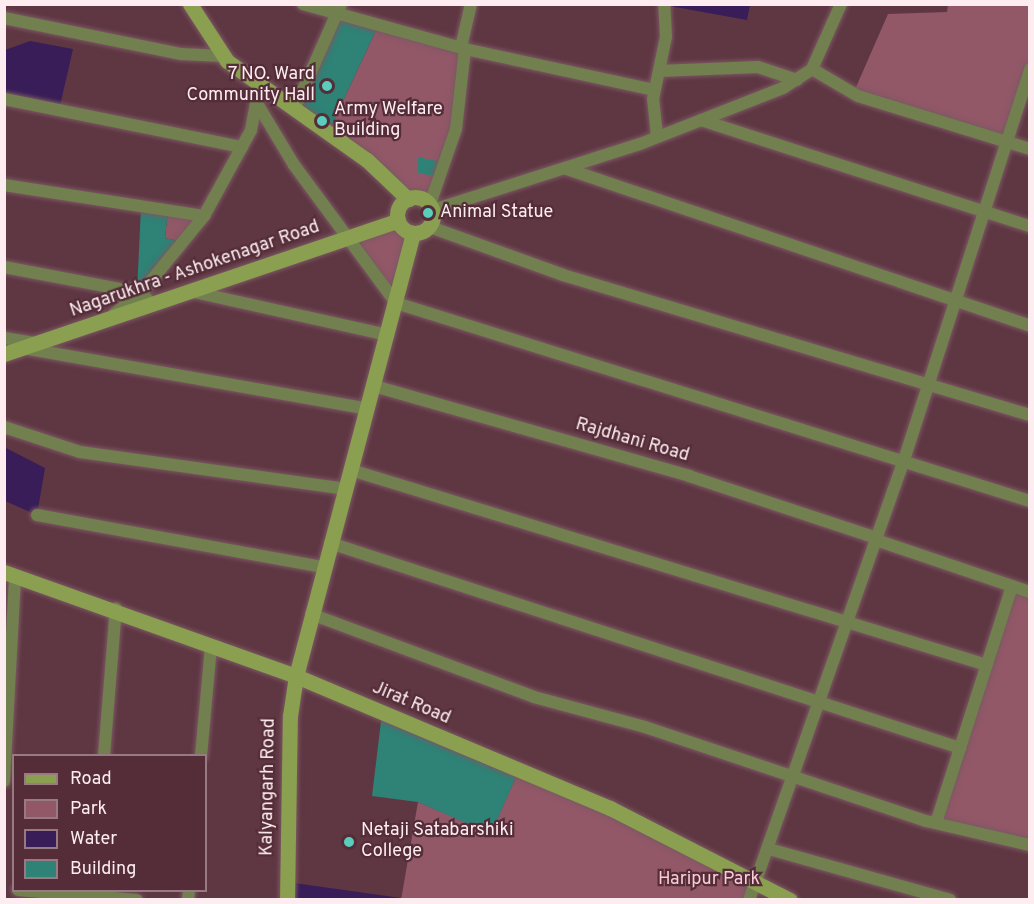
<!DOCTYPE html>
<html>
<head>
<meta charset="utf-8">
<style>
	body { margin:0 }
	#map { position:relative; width:1034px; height:904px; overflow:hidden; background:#5f3743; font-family:Overpass,sans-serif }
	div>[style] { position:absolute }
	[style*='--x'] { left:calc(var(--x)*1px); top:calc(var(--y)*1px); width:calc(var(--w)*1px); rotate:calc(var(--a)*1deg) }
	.green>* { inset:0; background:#925868 }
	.water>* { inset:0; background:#381d58 }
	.building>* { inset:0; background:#2f8276 }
	.roads { filter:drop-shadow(0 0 2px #7b5862) drop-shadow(0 0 2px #7b5862) }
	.street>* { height:12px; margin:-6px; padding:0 6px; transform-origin:6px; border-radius:6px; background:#71804e }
	.secondary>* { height:15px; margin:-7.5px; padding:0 7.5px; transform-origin:7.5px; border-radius:7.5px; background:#8a9f4f }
	.secondary>.ring { margin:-7.5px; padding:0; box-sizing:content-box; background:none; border:15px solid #8a9f4f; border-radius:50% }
	.dots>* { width:16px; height:16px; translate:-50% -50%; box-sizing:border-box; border:3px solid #542d38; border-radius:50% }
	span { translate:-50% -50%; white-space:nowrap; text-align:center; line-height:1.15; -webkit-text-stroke:4.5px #542d38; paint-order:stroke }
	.poi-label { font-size:18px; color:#fdedf0 }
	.right { translate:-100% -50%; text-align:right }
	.left { translate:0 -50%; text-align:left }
	.street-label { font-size:18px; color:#fdedf0 }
	.park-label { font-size:18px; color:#f8cbd6 }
	.frame { position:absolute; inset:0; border:6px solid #fdedf0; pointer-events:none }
	.legend { position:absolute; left:12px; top:754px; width:195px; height:138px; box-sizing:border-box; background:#542d38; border:2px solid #987a82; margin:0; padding:8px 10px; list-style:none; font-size:18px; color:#fdedf0 }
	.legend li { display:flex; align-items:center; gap:12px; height:30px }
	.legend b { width:30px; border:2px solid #987a82 }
</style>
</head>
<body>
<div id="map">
	<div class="green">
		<div style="clip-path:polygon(948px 5px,1029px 5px,1029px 69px,1005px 142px,853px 94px,888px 14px,947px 12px)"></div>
		<div style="clip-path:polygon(378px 26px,465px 49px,461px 99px,430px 204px,328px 133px)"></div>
		<div style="clip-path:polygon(168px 211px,204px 216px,182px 242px,165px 238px)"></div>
		<div style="clip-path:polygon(398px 221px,413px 234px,396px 303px,349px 238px)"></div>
		<div style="clip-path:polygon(1012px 586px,1029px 592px,1029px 845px,936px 823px)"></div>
		<div style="clip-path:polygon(519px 770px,755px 883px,749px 900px,401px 900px,418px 802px,491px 833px)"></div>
	</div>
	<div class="water">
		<div style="clip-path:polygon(664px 5px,750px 5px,747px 20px)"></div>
		<div style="clip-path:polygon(30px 41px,73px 49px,59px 110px,5px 99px,5px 50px)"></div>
		<div style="clip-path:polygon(4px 447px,45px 468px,37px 515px,5px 501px)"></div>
		<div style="clip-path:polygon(287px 882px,401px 898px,287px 900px)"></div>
	</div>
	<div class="building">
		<div style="clip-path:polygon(336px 15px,378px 26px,328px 133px,294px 110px)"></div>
		<div style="clip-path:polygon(418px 157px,441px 162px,439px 177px,418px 173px)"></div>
		<div style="clip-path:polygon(141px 207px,168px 211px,165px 238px,182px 242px,137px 292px)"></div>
		<div style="clip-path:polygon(382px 713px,519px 770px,491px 834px,418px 802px,372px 796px)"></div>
	</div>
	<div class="roads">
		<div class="street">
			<div style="--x:303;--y:4;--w:168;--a:15.5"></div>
			<div style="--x:465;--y:49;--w:193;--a:12.2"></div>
			<div style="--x:4;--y:18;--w:181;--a:11.5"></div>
			<div style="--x:181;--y:54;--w:42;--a:2.7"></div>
			<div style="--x:461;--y:47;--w:44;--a:-76.9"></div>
			<div style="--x:812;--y:69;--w:53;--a:30.4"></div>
			<div style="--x:858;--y:96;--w:180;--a:17.1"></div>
			<div style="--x:659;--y:71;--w:99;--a:-2.3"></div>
			<div style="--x:758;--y:67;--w:41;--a:18.4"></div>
			<div style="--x:4;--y:99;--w:243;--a:11.4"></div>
			<div style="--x:258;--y:105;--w:70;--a:59"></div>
			<div style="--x:294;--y:165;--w:172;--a:53.5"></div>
			<div style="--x:396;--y:303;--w:664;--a:17.34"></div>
			<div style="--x:294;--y:110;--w:116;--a:-66.1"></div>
			<div style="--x:701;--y:120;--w:346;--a:17.9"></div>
			<div style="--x:657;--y:136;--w:37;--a:-96"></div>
			<div style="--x:653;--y:99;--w:63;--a:-78.2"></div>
			<div style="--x:666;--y:37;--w:33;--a:-93"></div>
			<div style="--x:567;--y:169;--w:489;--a:18.7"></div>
			<div style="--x:4;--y:185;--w:202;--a:8.8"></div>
			<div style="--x:204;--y:216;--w:98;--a:-61.3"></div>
			<div style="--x:251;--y:130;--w:44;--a:-79.5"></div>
			<div style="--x:430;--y:204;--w:79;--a:-70.9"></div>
			<div style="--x:456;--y:129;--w:81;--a:-83.6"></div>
			<div style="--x:433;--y:210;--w:217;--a:-17.7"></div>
			<div style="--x:640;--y:144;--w:154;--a:-21.4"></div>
			<div style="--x:783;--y:88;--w:35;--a:-33"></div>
			<div style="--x:812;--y:69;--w:71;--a:-66"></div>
			<div style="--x:430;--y:227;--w:141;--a:19.8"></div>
			<div style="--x:563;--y:275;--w:488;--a:16.7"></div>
			<div style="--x:4;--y:267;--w:139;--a:10.7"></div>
			<div style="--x:141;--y:293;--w:14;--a:45"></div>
			<div style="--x:194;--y:292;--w:199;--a:12.5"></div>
			<div style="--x:114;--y:314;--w:34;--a:-38"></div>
			<div style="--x:141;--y:293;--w:99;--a:-50.7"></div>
			<div style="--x:4;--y:338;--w:33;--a:9"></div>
			<div style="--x:23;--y:348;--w:350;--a:10"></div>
			<div style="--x:374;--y:386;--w:328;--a:15.9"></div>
			<div style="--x:689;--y:476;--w:198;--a:18.3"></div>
			<div style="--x:4;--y:427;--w:80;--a:18.2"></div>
			<div style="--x:80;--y:452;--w:269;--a:7.9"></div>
			<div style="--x:351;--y:470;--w:665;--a:17.05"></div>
			<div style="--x:37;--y:515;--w:291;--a:10.3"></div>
			<div style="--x:876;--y:540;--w:163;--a:18.7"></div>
			<div style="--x:330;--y:543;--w:663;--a:18.02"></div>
			<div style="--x:311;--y:614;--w:238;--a:20.4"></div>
			<div style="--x:534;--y:697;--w:115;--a:15.1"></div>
			<div style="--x:645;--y:727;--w:296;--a:18.5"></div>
			<div style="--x:926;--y:821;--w:107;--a:13"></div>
			<div style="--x:104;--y:756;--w:148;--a:-85.4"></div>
			<div style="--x:201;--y:756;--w:109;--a:-84.8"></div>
			<div style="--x:4;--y:781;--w:203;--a:-86.9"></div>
			<div style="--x:936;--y:823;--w:249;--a:-72.2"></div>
			<div style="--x:769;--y:849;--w:188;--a:15.7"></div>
			<div style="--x:18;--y:890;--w:119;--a:4.8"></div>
			<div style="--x:188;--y:900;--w:10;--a:-84"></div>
			<div style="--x:749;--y:900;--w:467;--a:-70.6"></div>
			<div style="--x:904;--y:460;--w:411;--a:-72.1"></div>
		</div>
		<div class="secondary">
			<div style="--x:190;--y:4;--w:68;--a:57"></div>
			<div style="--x:227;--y:61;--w:171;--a:35.3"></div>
			<div style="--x:367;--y:160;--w:57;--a:43.6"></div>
			<div class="ring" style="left:397px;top:197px;width:21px;height:21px"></div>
			<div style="--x:4;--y:354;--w:416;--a:-18.7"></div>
			<div style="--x:4;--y:572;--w:310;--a:19.6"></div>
			<div style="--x:296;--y:676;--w:341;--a:22.8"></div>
			<div style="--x:610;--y:808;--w:202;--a:27.1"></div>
			<div style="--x:287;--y:900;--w:184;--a:-89.1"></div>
			<div style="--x:290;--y:716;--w:40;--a:-81.5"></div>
			<div style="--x:296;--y:676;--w:457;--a:-75.2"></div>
		</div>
	</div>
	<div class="dots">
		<div style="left:327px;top:86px;background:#5acebc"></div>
		<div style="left:322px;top:121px;background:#5acebc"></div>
		<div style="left:428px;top:213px;background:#5acebc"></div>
		<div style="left:349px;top:842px;background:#5acebc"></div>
	</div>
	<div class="poi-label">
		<span class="right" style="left:315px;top:86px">7 NO. Ward<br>Community Hall</span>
		<span class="left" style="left:334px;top:121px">Army Welfare<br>Building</span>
		<span class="left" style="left:440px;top:213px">Animal Statue</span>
		<span class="left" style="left:361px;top:842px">Netaji Satabarshiki<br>College</span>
	</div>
	<div class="street-label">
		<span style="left:195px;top:270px;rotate:-19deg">Nagarukhra - Ashokenagar Road</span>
		<span style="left:632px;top:441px;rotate:16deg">Rajdhani Road</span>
		<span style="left:411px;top:704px;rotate:23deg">Jirat Road</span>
		<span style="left:269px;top:787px;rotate:-89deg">Kalyangarh Road</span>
	</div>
	<div class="park-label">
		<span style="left:709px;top:880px">Haripur Park</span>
	</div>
	<div class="frame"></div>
	<ul class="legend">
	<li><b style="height:8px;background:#8a9f4f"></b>Road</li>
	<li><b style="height:16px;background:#925868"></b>Park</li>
	<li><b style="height:16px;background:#381d58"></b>Water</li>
	<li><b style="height:16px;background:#2f8276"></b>Building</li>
	</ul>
</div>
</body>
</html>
